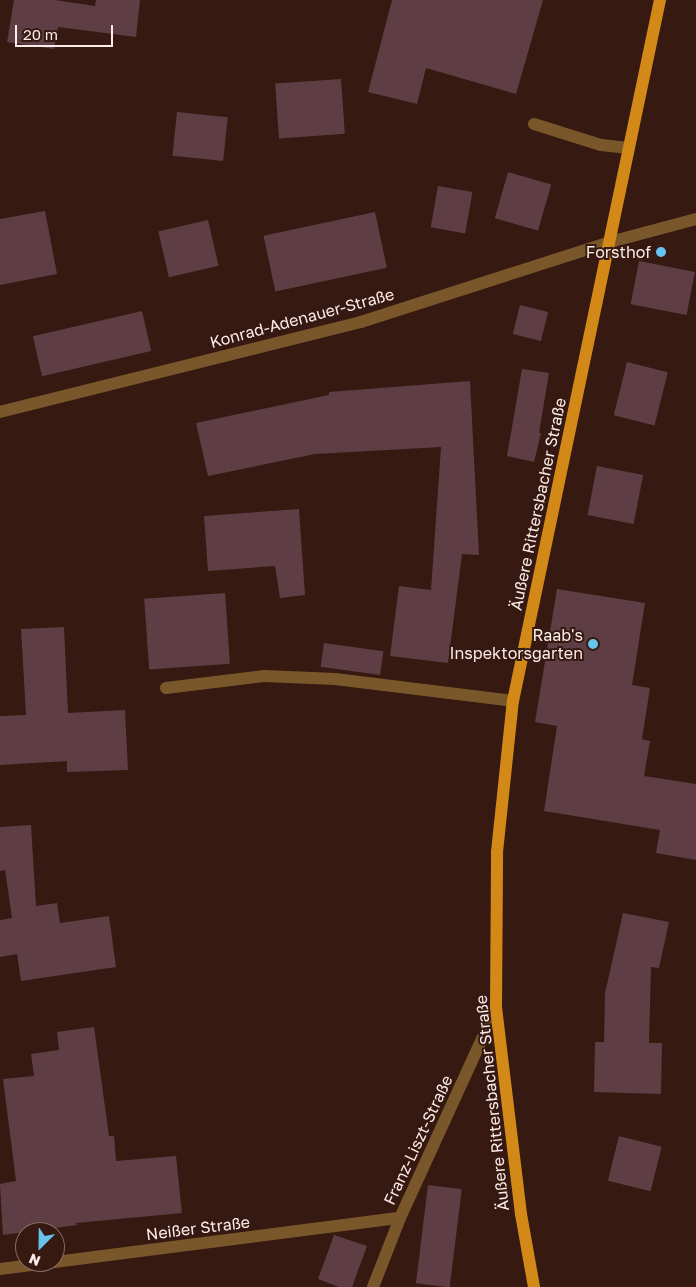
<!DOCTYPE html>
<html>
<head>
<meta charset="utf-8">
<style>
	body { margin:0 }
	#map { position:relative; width:696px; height:1287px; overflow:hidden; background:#361911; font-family:"Golos Text",sans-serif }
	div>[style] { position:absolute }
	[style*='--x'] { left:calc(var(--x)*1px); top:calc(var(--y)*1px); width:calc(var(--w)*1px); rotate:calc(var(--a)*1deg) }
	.building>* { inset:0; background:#5f3d45; transform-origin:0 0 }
	.minor>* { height:12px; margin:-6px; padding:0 6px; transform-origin:6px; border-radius:6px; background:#7a572b }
	.major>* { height:12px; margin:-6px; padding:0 6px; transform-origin:6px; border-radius:6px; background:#d28918 }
	.dots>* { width:14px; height:14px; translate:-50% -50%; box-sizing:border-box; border:2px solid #361911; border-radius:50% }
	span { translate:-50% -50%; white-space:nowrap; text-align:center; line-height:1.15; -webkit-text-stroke:4px #361911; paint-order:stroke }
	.poi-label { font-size:16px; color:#fcebe6 }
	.right { translate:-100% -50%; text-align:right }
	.street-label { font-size:16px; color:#fcebe6 }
	.north { position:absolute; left:15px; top:1222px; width:50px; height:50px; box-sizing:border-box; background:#361911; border:1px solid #856d66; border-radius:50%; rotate:203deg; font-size:14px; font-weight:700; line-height:20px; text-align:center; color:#fcebe6 }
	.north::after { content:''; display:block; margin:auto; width:18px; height:22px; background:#66c4ef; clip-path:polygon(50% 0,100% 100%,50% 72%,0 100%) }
	.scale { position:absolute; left:15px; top:25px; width:98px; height:22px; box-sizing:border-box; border:2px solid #fcebe6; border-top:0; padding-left:6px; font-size:15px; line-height:18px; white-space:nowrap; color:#fcebe6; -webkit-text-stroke:4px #361911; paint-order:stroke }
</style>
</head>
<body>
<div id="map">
	<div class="building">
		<div style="clip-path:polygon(14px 0,55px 0,95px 6px,96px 0,140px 0,136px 37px,58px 27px,54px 49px,7px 42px)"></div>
		<div style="clip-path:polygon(392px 0,543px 0,516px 94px,426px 68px,417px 104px,368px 92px)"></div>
		<div style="left:341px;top:79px;width:55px;height:66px;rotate:86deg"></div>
		<div style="left:177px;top:112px;width:51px;height:44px;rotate:6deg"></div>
		<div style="left:508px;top:172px;width:45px;height:48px;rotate:16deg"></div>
		<div style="left:438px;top:186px;width:35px;height:42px;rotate:10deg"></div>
		<div style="clip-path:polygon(45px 211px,57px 274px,0 285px,0 219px)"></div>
		<div style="left:375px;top:212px;width:57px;height:114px;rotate:78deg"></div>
		<div style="left:208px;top:220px;width:47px;height:51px;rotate:77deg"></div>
		<div style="left:639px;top:261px;width:57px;height:44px;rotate:11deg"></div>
		<div style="left:520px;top:305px;width:29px;height:30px;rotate:14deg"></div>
		<div style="left:142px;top:311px;width:41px;height:112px;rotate:77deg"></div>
		<div style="left:627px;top:362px;width:42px;height:55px;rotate:14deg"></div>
		<div style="clip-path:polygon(522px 369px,549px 373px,539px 433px,541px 433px,534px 462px,507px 456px)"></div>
		<div style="clip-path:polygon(470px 381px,479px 555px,462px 554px,448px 663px,390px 656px,399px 586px,431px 590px,441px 447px,315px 454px,208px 476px,196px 423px,329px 395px,329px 392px)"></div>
		<div style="left:597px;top:466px;width:47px;height:50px;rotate:11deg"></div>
		<div style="clip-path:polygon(299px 509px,305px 595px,280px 598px,275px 566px,208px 571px,204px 516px)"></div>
		<div style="clip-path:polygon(557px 589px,645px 603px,632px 685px,650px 688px,642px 739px,650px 741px,644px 776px,696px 784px,696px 860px,656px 853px,660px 830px,544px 811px,557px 726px,535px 722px)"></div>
		<div style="left:225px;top:593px;width:71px;height:81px;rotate:86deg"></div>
		<div style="clip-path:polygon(64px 627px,68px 713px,125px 710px,128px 770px,67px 772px,67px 761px,0 765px,0 716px,26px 715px,21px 629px)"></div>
		<div style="left:324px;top:643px;width:60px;height:24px;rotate:8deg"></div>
		<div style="clip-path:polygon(31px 825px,36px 906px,57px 903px,60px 923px,109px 916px,116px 967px,21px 981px,17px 954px,0 957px,0 920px,12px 918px,5px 870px,0 871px,0 827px)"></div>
		<div style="clip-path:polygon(623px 913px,669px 922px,659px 968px,651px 967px,649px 1043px,662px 1043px,661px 1094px,594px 1092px,595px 1042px,604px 1042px,605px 993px)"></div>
		<div style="clip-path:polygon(94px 1027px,109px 1136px,114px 1136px,116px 1161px,176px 1156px,182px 1213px,76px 1223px,77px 1225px,3px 1235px,0 1184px,16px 1181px,3px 1079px,34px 1076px,31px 1054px,59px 1050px,57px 1032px)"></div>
		<div style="left:619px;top:1136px;width:44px;height:46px;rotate:14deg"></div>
		<div style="left:428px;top:1185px;width:34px;height:99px;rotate:7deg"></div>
		<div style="clip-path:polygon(334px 1235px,367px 1246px,352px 1287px,339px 1287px,318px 1279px)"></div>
	</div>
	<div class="minor">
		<div style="--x:534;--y:124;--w:70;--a:17.4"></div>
		<div style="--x:601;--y:145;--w:28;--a:6"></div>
		<div style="--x:0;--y:412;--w:372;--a:-14"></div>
		<div style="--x:361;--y:322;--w:262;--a:-17.8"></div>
		<div style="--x:610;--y:242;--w:89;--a:-15"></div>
		<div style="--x:166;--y:688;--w:99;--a:-7"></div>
		<div style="--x:264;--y:676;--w:71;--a:2.4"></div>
		<div style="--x:335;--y:679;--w:179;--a:7"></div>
		<div style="--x:0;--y:1269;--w:403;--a:-7.3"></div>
		<div style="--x:373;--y:1287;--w:74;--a:-68.6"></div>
		<div style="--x:400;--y:1218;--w:231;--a:-65.4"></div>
	</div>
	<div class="major">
		<div style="--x:534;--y:1287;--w:74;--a:-100.1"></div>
		<div style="--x:521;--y:1214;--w:208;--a:-96.9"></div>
		<div style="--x:496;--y:1008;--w:156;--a:-89.6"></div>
		<div style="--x:497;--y:852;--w:152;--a:-84"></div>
		<div style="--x:513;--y:701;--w:716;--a:-78.16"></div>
	</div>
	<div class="dots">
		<div style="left:661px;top:252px;background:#66c4ef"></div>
		<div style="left:593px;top:644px;background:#66c4ef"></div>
	</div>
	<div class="poi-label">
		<span class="right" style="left:651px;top:252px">Forsthof</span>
		<span class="right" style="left:583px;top:644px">Raab's<br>Inspektorsgarten</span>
	</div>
	<div class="street-label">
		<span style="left:302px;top:318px;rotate:-15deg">Konrad-Adenauer-Straße</span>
		<span style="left:538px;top:504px;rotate:-78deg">Äußere Rittersbacher Straße</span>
		<span style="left:492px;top:1103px;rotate:-96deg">Äußere Rittersbacher Straße</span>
		<span style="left:418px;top:1140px;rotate:-65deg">Franz-Liszt-Straße</span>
		<span style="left:198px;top:1228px;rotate:-7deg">Neißer Straße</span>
	</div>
	<div class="north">N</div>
	<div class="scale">20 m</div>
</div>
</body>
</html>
